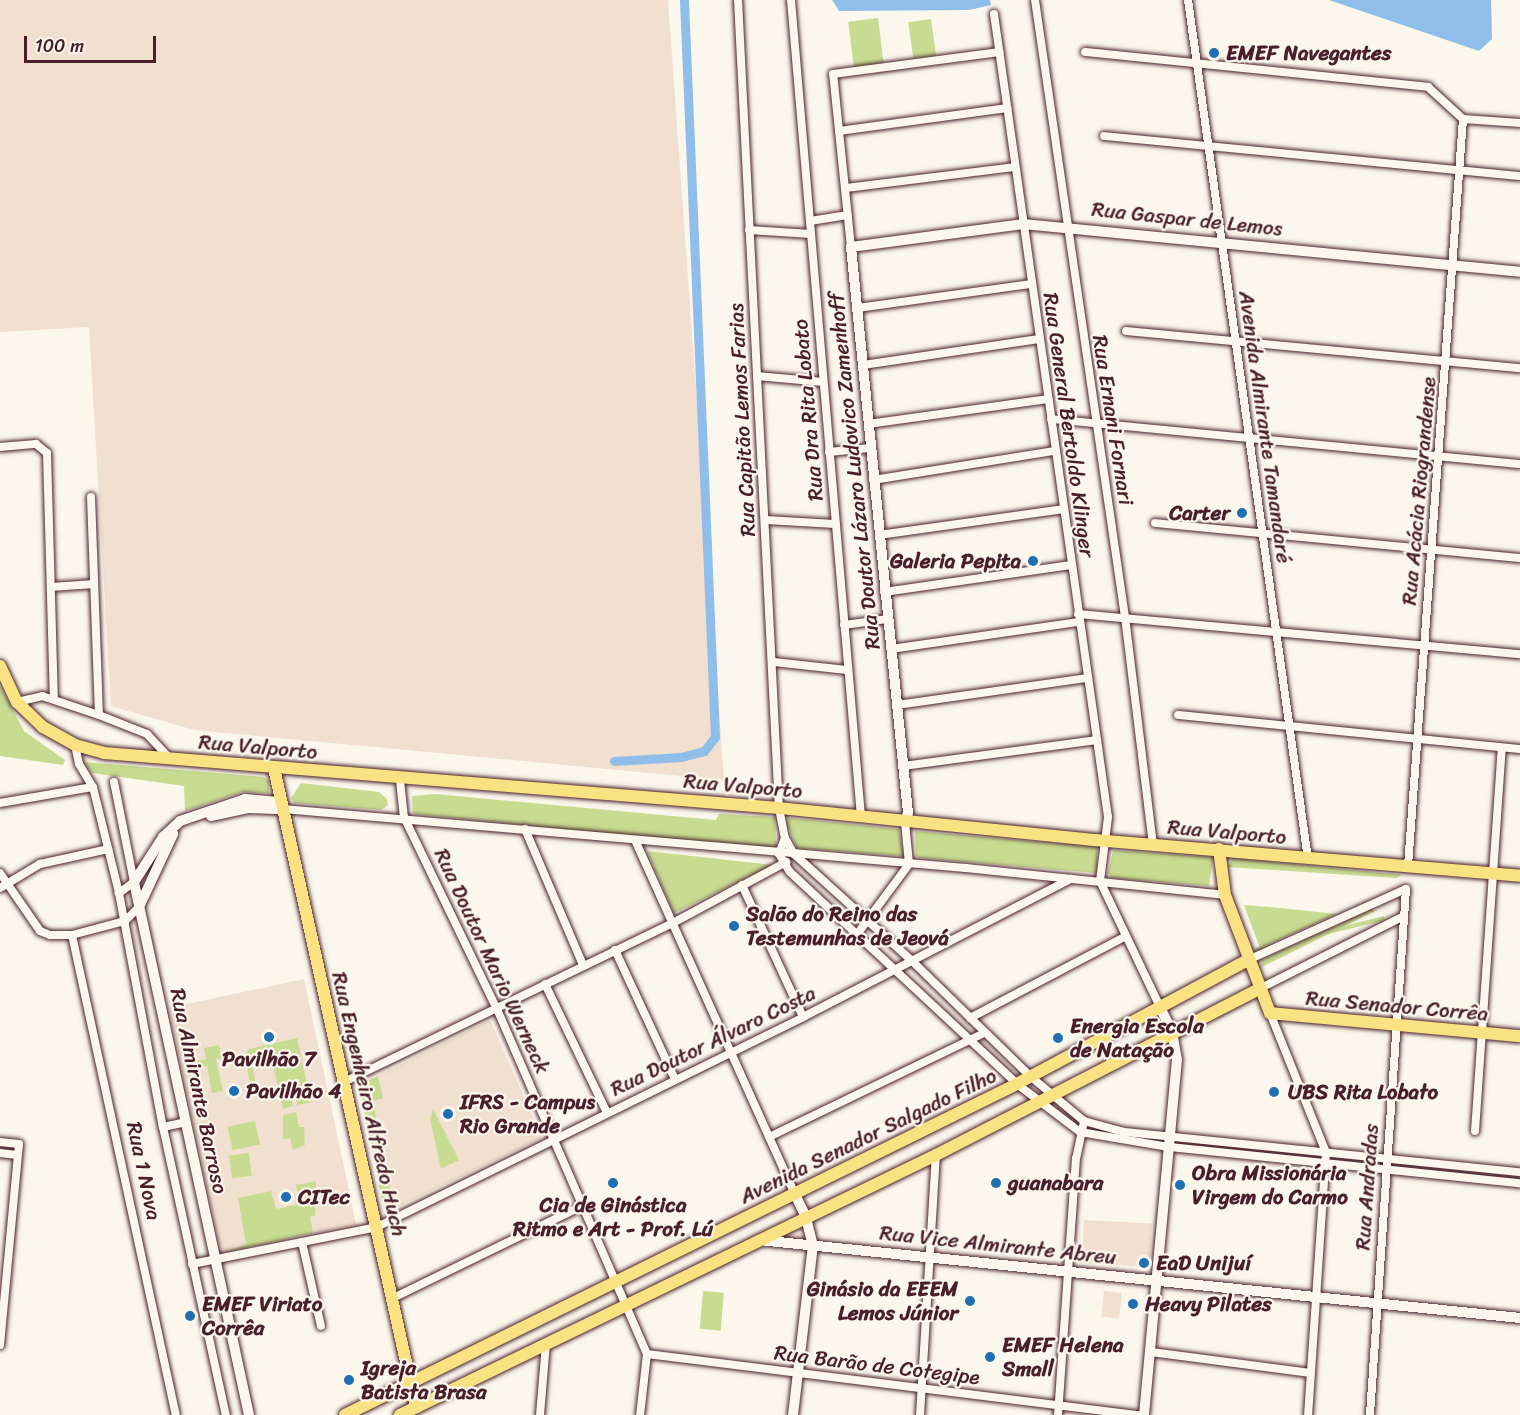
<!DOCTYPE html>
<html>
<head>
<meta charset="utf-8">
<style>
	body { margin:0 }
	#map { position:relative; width:1520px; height:1415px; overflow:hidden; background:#fbf7ec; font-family:Sriracha,sans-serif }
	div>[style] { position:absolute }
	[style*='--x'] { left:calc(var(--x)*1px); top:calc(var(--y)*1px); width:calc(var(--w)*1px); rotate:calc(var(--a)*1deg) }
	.built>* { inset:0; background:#f1dfd0; transform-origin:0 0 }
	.green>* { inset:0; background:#c8dc91; transform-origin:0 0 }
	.water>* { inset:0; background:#90beea }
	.canal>* { height:9px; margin:-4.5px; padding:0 4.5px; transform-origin:4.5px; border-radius:4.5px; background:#90beea }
	.roads { filter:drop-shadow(0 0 2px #4a1f2b) drop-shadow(0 0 2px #4a1f2b) }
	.street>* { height:8px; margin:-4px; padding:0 4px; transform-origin:4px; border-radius:4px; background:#fbf7ec }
	.secondary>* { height:10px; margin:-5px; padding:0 5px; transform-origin:5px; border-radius:5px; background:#fbf7ec }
	.primary>* { height:12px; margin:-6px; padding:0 6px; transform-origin:6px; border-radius:6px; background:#fae181 }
	.dots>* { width:16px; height:16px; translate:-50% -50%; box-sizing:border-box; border:3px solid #fbf7ec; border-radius:50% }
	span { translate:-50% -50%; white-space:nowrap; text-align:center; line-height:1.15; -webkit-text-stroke:4.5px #fbf7ec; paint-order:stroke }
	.poi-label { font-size:21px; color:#4a1f2b; font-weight:700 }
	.left { translate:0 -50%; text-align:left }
	.right { translate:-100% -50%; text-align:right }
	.street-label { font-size:21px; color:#4a1f2b }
	.scale { position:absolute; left:24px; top:36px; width:132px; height:27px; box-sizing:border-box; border:3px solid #4a1f2b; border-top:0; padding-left:8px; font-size:18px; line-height:21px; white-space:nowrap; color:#4a1f2b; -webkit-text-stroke:4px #fbf7ec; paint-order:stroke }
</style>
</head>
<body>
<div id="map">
	<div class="built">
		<div style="clip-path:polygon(0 0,668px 0,724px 780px,194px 730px,111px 706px,89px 327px,0 332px)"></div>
		<div style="left:304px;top:979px;width:251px;height:138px;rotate:78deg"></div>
		<div style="clip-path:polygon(490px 1020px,542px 1138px,385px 1213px,359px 1085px)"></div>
		<div style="left:1084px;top:1220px;width:68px;height:43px;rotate:3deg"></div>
		<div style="left:1104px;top:1291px;width:18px;height:26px;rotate:6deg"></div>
	</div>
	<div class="green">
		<div style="left:878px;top:18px;width:47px;height:30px;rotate:83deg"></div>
		<div style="left:931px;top:19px;width:37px;height:23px;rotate:82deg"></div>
		<div style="clip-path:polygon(0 686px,24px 731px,65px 760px,63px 765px,0 756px)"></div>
		<div style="clip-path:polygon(84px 762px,264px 777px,269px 781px,269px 793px,242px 792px,185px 811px,184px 786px,92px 773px)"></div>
		<div style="clip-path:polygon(301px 783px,379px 792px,387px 799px,388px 805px,381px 810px,294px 803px,291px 798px)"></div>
		<div style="clip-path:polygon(435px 794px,716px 820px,719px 814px,775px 817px,776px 850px,413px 814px,412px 796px)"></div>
		<div style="clip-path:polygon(789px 818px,899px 829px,904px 856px,797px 848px,787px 824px)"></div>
		<div style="clip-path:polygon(915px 831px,1097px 847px,1097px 873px,920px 858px,916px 856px)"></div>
		<div style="clip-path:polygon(1113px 850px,1210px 857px,1213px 858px,1209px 886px,1112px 878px,1108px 873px)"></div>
		<div style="clip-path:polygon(647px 851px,773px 865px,674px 913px)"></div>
		<div style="clip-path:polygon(1233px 858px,1402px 875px,1396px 878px,1228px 867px)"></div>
		<div style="clip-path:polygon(1244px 905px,1270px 907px,1337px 914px,1260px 948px)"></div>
		<div style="clip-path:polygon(1371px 909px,1375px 911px,1262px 967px,1261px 960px)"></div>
		<div style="left:1384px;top:916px;width:4px;height:132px;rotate:76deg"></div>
		<div style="clip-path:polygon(297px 1038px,311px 1102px,297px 1105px,296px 1096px,302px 1095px,299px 1079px,287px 1081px,293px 1106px,283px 1109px,270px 1051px,250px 1055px,256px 1084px,250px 1085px,245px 1054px,249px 1049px)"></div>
		<div style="clip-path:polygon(219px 1045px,221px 1058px,216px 1059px,223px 1091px,212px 1093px,207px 1066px,188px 1070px,186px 1063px,206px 1059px,204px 1048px)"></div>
		<div style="clip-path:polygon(378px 1076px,383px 1098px,373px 1101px,381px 1143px,371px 1145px,359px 1085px)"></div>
		<div style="clip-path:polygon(433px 1109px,459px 1160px,441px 1169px,430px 1119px)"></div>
		<div style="clip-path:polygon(296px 1112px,299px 1127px,304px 1127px,305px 1145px,293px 1150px,290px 1138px,283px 1139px,283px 1115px)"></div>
		<div style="left:255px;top:1121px;width:24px;height:28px;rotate:78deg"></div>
		<div style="left:249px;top:1153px;width:23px;height:20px;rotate:83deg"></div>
		<div style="left:384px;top:1156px;width:45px;height:10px;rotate:80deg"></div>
		<div style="clip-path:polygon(316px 1181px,315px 1215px,310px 1217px,313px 1233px,227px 1252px,246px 1244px,238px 1198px,271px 1191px,276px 1209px,300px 1204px,296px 1185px)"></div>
		<div style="left:703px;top:1291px;width:21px;height:38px;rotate:5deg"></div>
	</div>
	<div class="water">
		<div style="clip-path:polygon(832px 0,990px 0,991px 5px,969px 10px,839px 11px)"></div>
		<div style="clip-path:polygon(1329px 0,1491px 0,1492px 39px,1479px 51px)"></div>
	</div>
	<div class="canal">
		<div style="--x:614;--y:761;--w:67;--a:-3.4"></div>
		<div style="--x:681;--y:757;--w:24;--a:-15"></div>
		<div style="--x:704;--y:751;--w:18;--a:-52"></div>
		<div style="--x:715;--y:737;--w:738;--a:-92.41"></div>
	</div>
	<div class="roads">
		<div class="street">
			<div style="--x:738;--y:0;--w:809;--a:87.1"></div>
			<div style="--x:779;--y:808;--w:31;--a:79"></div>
			<div style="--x:785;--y:838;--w:18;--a:61"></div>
			<div style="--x:794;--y:854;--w:158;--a:42.2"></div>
			<div style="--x:911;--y:960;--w:166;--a:44.3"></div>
			<div style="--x:1030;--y:1076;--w:70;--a:39.8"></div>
			<div style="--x:1084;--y:1121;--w:41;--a:15.4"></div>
			<div style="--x:1124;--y:1132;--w:398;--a:5.8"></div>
			<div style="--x:791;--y:0;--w:820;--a:85.1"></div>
			<div style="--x:1035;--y:0;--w:624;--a:81.7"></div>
			<div style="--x:1125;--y:617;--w:230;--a:83"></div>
			<div style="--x:1188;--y:0;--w:867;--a:82.05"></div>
			<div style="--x:994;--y:14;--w:811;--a:81.92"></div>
			<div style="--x:1108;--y:817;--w:64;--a:97.1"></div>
			<div style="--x:1100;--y:881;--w:142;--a:64.5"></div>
			<div style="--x:1085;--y:52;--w:345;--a:5.8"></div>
			<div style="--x:1428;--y:87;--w:47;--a:42.4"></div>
			<div style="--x:1463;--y:119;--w:57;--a:4"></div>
			<div style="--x:839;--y:131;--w:170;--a:-7.8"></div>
			<div style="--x:1104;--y:136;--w:418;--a:5.5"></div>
			<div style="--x:846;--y:188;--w:169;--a:-7.1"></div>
			<div style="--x:810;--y:221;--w:38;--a:-9"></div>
			<div style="--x:749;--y:230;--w:62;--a:3.7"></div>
			<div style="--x:851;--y:247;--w:174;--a:-95.9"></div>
			<div style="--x:833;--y:74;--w:168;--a:-7.5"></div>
			<div style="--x:858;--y:308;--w:175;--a:-7.9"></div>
			<div style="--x:1126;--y:331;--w:396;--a:5.4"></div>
			<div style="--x:863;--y:365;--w:178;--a:-8.4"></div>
			<div style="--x:757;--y:376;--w:66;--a:5.2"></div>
			<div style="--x:1051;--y:419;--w:471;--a:5.5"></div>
			<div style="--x:868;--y:424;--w:182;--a:-7.9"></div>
			<div style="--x:0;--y:447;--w:36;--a:-5"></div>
			<div style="--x:36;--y:444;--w:14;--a:39"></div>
			<div style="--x:47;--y:453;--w:246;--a:88.4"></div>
			<div style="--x:829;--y:452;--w:41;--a:-5.6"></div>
			<div style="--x:873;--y:480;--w:184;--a:-9.1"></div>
			<div style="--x:91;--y:497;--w:218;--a:87.9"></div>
			<div style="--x:766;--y:520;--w:69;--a:3.3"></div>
			<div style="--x:1155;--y:523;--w:367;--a:5.5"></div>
			<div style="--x:879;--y:535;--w:187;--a:-8"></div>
			<div style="--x:51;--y:587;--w:43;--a:-4"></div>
			<div style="--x:884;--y:592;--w:189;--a:-8.2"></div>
			<div style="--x:1078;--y:614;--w:444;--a:5.2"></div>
			<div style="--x:844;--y:625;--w:43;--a:-7.9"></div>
			<div style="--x:891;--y:649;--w:190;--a:-8.2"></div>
			<div style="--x:774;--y:662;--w:73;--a:6.3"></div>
			<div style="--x:17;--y:702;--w:26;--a:-13"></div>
			<div style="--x:42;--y:696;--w:60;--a:18.4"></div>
			<div style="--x:99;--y:715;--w:52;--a:21.6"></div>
			<div style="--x:147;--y:734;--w:34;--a:47"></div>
			<div style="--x:897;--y:705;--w:191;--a:-8.1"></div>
			<div style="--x:1178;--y:715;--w:344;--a:5.7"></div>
			<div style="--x:75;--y:745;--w:19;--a:78"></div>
			<div style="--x:79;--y:764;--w:27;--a:59"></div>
			<div style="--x:93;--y:787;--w:109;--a:76.2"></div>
			<div style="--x:119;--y:893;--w:238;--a:79.4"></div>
			<div style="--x:163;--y:1127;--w:295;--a:77.7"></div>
			<div style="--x:903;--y:766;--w:196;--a:-7.6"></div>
			<div style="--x:400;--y:780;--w:37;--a:84"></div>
			<div style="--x:404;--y:817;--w:213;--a:64.2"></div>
			<div style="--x:497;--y:1009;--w:376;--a:66.5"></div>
			<div style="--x:647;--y:1354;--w:61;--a:96.5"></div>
			<div style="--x:114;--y:782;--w:102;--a:78.7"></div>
			<div style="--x:134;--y:882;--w:19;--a:144"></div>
			<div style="--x:0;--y:803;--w:94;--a:-9.8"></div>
			<div style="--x:283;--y:809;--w:685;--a:4.94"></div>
			<div style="--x:965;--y:868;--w:261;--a:5.9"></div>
			<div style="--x:525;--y:829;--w:148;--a:66.9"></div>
			<div style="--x:785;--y:838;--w:17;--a:111"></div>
			<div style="--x:779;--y:854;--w:21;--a:59"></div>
			<div style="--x:790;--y:872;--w:311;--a:43"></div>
			<div style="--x:1017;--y:1084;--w:79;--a:37.3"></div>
			<div style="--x:1080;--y:1132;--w:90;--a:9.6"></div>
			<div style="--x:1169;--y:1147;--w:353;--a:5.9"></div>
			<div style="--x:635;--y:840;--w:388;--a:65.7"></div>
			<div style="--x:1408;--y:866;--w:749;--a:-85.79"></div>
			<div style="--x:0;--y:873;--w:70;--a:55.4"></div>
			<div style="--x:40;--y:931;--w:11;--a:22"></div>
			<div style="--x:50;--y:935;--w:22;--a:0"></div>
			<div style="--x:72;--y:935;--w:55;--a:-14.8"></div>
			<div style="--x:125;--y:921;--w:20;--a:-45"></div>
			<div style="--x:742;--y:885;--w:145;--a:65.2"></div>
			<div style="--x:0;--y:888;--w:47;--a:-31"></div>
			<div style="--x:40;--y:864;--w:70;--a:-12.4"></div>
			<div style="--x:858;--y:933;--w:86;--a:-53.5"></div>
			<div style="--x:909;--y:864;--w:42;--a:-95.4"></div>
			<div style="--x:72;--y:935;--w:491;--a:77.8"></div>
			<div style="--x:615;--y:950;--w:142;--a:65.1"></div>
			<div style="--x:1248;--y:960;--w:173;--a:-24.2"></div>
			<div style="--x:1406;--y:889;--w:527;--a:93.92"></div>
			<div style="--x:545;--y:984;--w:143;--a:64.3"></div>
			<div style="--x:1259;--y:989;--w:162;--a:-26.7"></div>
			<div style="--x:1270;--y:1013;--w:150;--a:68.1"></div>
			<div style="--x:1326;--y:1152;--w:264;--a:93.9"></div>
			<div style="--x:970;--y:1018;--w:174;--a:-27.7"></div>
			<div style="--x:346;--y:1081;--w:361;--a:-25.8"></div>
			<div style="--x:671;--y:924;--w:131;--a:-28.3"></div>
			<div style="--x:163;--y:1127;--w:24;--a:-12"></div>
			<div style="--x:1475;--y:1131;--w:384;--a:-86"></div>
			<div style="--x:769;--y:1137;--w:239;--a:-25.8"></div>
			<div style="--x:0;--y:1142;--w:19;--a:6"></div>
			<div style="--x:19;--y:1144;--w:202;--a:95.4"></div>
			<div style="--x:0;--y:1153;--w:17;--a:7"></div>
			<div style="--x:302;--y:1242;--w:86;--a:77.3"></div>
			<div style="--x:192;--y:1264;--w:189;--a:-11.3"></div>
			<div style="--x:377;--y:1227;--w:475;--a:-26.2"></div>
			<div style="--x:803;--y:1017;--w:301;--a:-27.3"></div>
			<div style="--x:393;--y:1298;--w:212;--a:-26"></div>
			<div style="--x:1151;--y:1352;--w:161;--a:7.5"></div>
			<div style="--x:647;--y:1354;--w:495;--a:7.1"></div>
			<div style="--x:540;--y:1415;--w:72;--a:-85.2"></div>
			<div style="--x:920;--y:1415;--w:260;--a:-86.5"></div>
			<div style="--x:1058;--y:1415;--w:257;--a:-86"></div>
			<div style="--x:1076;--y:1159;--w:39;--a:-78"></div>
		</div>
		<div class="secondary">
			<div style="--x:211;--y:816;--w:39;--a:-12"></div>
			<div style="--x:249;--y:808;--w:34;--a:2"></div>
			<div style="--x:905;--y:822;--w:9;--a:-72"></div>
			<div style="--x:908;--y:813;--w:569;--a:-95.75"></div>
			<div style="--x:851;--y:247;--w:174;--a:-7.6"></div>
			<div style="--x:1023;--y:224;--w:499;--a:5.5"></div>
			<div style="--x:139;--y:907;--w:81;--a:-65"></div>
			<div style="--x:759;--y:1240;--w:765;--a:5.85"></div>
			<div style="--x:249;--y:1415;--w:545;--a:-102.18"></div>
			<div style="--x:134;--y:882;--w:54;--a:-57.2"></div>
			<div style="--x:163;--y:837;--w:23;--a:-43"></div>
			<div style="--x:180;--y:821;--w:69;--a:-18.7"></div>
			<div style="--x:245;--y:799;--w:36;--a:5"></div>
			<div style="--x:793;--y:1415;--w:170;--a:-83.3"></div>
			<div style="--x:813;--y:1246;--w:30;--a:-104"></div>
			<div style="--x:806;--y:1217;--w:25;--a:-116"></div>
			<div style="--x:1144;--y:1415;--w:357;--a:-84.7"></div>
			<div style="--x:1177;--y:1060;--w:29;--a:-100"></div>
			<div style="--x:1172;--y:1031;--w:25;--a:-117"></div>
		</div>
		<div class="primary">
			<div style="--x:0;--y:666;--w:40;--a:65"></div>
			<div style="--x:17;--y:702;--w:36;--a:44"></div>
			<div style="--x:43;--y:727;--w:37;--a:29"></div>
			<div style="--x:75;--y:745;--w:30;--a:15"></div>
			<div style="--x:104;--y:753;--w:677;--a:4.66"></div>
			<div style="--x:779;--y:808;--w:318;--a:5.8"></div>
			<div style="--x:1095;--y:840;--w:427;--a:4.8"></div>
			<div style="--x:274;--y:768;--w:655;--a:77.47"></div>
			<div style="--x:1219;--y:849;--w:46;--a:82.6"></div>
			<div style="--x:1225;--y:895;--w:126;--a:69.1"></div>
			<div style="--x:1270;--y:1013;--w:251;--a:5.3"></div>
			<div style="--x:345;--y:1415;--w:742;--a:-26.22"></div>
			<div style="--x:1011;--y:1087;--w:269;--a:-28.2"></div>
			<div style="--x:400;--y:1415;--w:596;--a:-25.88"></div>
			<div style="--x:936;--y:1155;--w:363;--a:-27.2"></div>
		</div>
	</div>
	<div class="dots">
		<div style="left:1214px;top:53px;background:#1f6fb2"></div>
		<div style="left:1242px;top:513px;background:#1f6fb2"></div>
		<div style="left:1033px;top:561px;background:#1f6fb2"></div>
		<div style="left:734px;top:926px;background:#1f6fb2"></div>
		<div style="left:269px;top:1037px;background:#1f6fb2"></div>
		<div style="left:1058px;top:1038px;background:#1f6fb2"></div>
		<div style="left:234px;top:1091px;background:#1f6fb2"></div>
		<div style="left:1274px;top:1092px;background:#1f6fb2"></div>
		<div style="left:448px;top:1114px;background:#1f6fb2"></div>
		<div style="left:613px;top:1183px;background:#1f6fb2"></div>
		<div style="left:996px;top:1183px;background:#1f6fb2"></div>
		<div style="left:1180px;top:1185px;background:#1f6fb2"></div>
		<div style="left:286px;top:1197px;background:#1f6fb2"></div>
		<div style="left:1144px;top:1263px;background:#1f6fb2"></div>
		<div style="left:970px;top:1301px;background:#1f6fb2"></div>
		<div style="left:1133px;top:1304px;background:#1f6fb2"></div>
		<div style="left:190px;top:1316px;background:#1f6fb2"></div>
		<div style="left:990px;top:1357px;background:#1f6fb2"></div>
		<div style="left:349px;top:1380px;background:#1f6fb2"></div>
	</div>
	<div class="poi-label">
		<span class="left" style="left:1226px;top:53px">EMEF Navegantes</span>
		<span class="right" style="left:1230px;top:513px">Carter</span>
		<span class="right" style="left:1021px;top:561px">Galeria Pepita</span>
		<span class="left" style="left:746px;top:926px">Salão do Reino das<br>Testemunhas de Jeová</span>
		<span class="left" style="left:1070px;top:1038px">Energia Escola<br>de Natação</span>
		<span style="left:269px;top:1059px">Pavilhão 7</span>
		<span class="left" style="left:246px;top:1091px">Pavilhão 4</span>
		<span class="left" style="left:1288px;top:1092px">UBS Rita Lobato</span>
		<span class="left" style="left:460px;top:1114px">IFRS - Campus<br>Rio Grande</span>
		<span class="left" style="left:1192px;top:1185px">Obra Missionária<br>Virgem do Carmo</span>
		<span class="left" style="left:1008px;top:1183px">guanabara</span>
		<span class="left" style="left:298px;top:1197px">CITec</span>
		<span style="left:613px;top:1217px">Cia de Ginástica<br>Ritmo e Art - Prof. Lú</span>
		<span class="left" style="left:1156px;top:1263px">EaD Unijuí</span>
		<span class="right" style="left:958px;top:1301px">Ginásio da EEEM<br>Lemos Júnior</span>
		<span class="left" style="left:202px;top:1316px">EMEF Viriato<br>Corrêa</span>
		<span class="left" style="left:1145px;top:1304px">Heavy Pilates</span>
		<span class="left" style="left:1002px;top:1357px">EMEF Helena<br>Small</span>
		<span class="left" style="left:361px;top:1380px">Igreja<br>Batista Brasa</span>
	</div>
	<div class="street-label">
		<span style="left:1187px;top:219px;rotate:6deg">Rua Gaspar de Lemos</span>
		<span style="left:808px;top:410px;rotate:-95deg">Rua Dra Rita Lobato</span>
		<span style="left:742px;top:420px;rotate:-93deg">Rua Capitão Lemos Farias</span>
		<span style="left:1113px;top:420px;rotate:81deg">Rua Ernani Fornari</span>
		<span style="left:1069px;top:425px;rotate:82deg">Rua General Bertoldo Klinger</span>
		<span style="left:1265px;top:427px;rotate:82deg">Avenida Almirante Tamandaré</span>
		<span style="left:854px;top:471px;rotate:-96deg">Rua Doutor Lázaro Ludovico Zamenhoff</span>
		<span style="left:1419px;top:491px;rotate:-85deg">Rua Acácia Riograndense</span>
		<span style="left:258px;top:747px;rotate:5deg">Rua Valporto</span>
		<span style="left:743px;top:786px;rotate:5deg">Rua Valporto</span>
		<span style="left:1227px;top:832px;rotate:5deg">Rua Valporto</span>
		<span style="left:492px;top:961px;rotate:65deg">Rua Doutor Mario Werneck</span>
		<span style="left:1397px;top:1006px;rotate:5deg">Rua Senador Corrêa</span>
		<span style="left:713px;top:1041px;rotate:-26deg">Rua Doutor Álvaro Costa</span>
		<span style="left:199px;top:1091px;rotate:78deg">Rua Almirante Barroso</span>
		<span style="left:369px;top:1104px;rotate:77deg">Rua Engenheiro Alfredo Huch</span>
		<span style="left:868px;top:1136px;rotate:-26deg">Avenida Senador Salgado Filho</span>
		<span style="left:144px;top:1171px;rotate:78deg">Rua 1 Nova</span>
		<span style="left:1367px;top:1187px;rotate:-86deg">Rua Andradas</span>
		<span style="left:998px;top:1245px;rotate:6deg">Rua Vice Almirante Abreu</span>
		<span style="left:877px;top:1365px;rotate:7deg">Rua Barão de Cotegipe</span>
	</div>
	<div class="scale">100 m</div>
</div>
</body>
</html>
